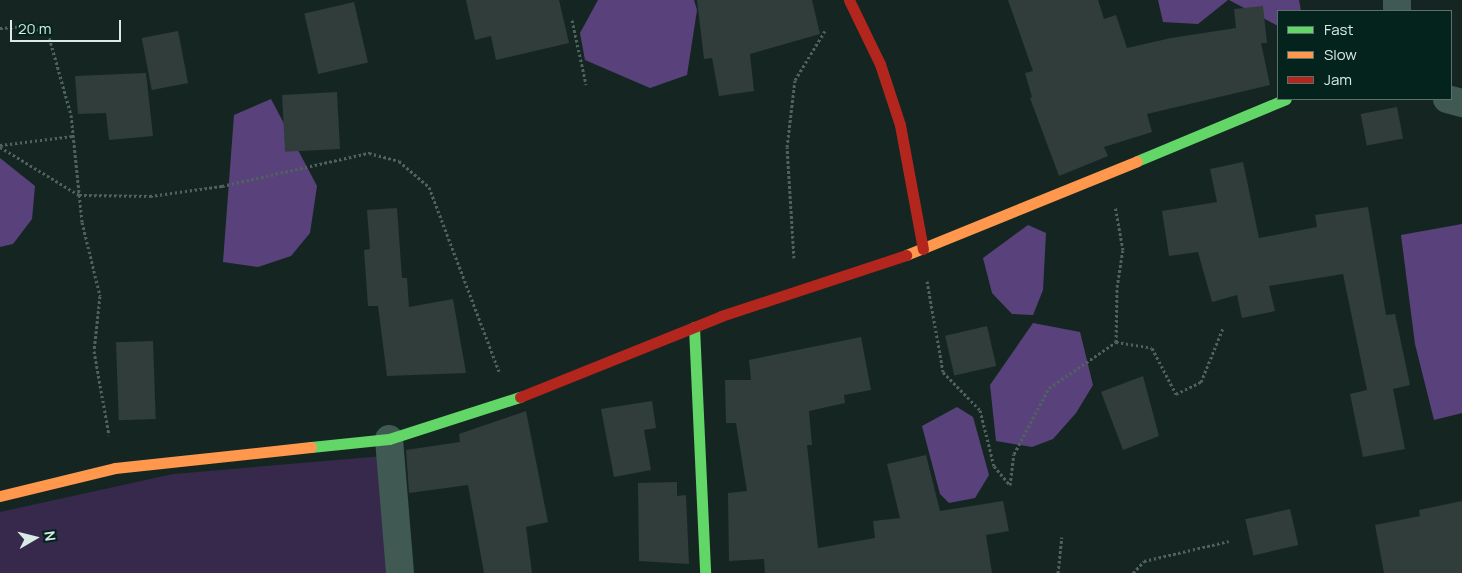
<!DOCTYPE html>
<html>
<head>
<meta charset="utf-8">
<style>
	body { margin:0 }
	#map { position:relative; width:1462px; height:573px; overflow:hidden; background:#152622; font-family:Manrope,sans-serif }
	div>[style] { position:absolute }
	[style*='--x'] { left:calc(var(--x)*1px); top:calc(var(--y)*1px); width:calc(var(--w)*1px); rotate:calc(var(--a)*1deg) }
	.green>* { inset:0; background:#36294c }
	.forest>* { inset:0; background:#59427c }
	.building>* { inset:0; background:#303d3a; transform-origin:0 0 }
	.path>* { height:3px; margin-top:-1.5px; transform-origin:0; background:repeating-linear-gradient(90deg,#50625e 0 2.5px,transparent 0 5px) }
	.street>* { height:28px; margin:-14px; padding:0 14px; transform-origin:14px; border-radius:14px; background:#415953 }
	.fast>* { height:11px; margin:-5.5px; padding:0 5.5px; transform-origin:5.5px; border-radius:5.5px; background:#63d668 }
	.slow>* { height:11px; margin:-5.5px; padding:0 5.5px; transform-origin:5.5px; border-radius:5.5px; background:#ff974d }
	.jam>* { height:11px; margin:-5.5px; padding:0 5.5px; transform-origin:5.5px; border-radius:5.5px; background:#b3261e }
	span { translate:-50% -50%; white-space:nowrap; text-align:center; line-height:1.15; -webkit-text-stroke:5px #04231c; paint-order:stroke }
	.legend { position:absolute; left:1277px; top:10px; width:175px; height:90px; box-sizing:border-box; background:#04231c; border:1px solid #59736c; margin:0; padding:6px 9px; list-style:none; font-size:15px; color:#d9ebe5 }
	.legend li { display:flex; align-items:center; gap:10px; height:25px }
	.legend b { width:25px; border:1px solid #59736c }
	.north { position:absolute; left:10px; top:513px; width:50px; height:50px; -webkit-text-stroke:4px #04231c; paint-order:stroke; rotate:82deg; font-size:14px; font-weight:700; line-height:20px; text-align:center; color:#d9ebe5 }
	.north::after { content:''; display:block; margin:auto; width:18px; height:22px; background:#d9ebe5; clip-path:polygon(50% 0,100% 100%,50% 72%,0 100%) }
	.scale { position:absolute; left:10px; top:20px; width:111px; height:22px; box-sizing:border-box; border:2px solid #d9ebe5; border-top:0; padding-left:6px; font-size:15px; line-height:18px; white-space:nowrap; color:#d9ebe5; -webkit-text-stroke:4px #04231c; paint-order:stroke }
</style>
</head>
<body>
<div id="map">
	<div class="green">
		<div style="clip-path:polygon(384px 456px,393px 573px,0 573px,0 512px,173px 474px)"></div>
	</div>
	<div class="forest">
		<div style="clip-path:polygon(598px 0,694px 0,697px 10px,687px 75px,650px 88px,585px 60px,580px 33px)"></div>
		<div style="clip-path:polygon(1158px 0,1228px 0,1198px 24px,1163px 22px)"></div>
		<div style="clip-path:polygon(1229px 0,1299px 0,1301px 11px,1278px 11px,1278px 26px)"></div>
		<div style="clip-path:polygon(271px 99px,317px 186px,310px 233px,291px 256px,258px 267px,223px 262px,234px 115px)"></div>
		<div style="clip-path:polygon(0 158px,35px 186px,32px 219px,13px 244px,0 247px)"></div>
		<div style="clip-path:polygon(1462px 224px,1462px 413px,1434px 420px,1415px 344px,1401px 235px)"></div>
		<div style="clip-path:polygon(1028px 225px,1046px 233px,1043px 290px,1033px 315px,1012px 314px,992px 293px,983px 258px)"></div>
		<div style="clip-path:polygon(1033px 323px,1080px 332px,1093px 385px,1076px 413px,1053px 439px,1032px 447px,996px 441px,990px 385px)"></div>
		<div style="clip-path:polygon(957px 407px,973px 417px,989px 475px,975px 498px,949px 503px,940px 494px,922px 426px)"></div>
	</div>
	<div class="building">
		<div style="clip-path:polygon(466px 0,559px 0,569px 43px,496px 60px,491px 36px,475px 40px)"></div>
		<div style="clip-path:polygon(697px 0,812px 0,820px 34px,750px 54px,754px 91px,719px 96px,712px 58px,704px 59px)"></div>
		<div style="clip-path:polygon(1008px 0,1098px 0,1104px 19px,1116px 15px,1127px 48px,1171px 38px,1236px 28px,1234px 9px,1263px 6px,1267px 43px,1261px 43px,1270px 85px,1147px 114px,1152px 132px,1104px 147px,1108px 156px,1059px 176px,1030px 98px,1032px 97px,1025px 73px,1033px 71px)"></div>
		<div style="left:354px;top:2px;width:62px;height:51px;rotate:77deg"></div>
		<div style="left:178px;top:31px;width:53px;height:37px;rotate:79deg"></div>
		<div style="clip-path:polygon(146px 73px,153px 136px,109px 140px,106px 113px,78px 114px,75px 76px)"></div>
		<div style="left:337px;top:92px;width:57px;height:55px;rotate:87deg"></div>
		<div style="left:1397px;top:107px;width:32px;height:37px;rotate:79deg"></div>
		<div style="clip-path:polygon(1243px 162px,1259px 238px,1317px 227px,1315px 215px,1368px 207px,1386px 315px,1395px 314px,1410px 385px,1393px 389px,1405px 449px,1363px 457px,1350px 394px,1367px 390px,1343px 274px,1269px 286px,1275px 311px,1242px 318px,1237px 295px,1212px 302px,1198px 252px,1169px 256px,1162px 211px,1217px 202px,1210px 169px)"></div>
		<div style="clip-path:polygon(397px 208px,402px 278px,407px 278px,409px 307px,453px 299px,466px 373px,387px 376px,378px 306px,368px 306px,364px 250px,370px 249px,367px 210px)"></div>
		<div style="left:987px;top:326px;width:41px;height:43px;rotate:77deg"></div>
		<div style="clip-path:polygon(861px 337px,871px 390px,844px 395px,845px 403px,809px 411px,812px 445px,807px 445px,818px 548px,875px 538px,873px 521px,900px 518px,887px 464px,926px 455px,940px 511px,1003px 501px,1009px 531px,986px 535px,992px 573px,765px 573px,764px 559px,729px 561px,728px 493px,747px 491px,736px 423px,726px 423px,725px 380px,751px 380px,749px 360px)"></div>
		<div style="left:153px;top:341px;width:78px;height:37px;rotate:88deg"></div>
		<div style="clip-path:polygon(1143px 376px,1159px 436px,1123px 450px,1101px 392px)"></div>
		<div style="clip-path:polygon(652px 401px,656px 428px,644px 430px,651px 470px,614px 477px,601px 409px)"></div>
		<div style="clip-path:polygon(526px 411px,548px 522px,526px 527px,532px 573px,484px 573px,468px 485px,409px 493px,406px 450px,460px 442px,459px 434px)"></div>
		<div style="clip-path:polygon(677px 482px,677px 496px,686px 495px,689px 564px,639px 561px,638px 483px)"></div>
		<div style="clip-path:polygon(1462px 501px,1462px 573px,1384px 573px,1375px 525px,1420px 516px,1419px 510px)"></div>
		<div style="left:1290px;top:509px;width:37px;height:46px;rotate:77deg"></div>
	</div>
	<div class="path">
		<div style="--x:572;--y:20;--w:66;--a:77.7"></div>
		<div style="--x:0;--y:28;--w:27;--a:-4"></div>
		<div style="--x:27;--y:26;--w:22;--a:18"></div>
		<div style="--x:48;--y:33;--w:85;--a:74.3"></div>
		<div style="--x:71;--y:115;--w:108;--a:84.1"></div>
		<div style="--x:82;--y:222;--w:76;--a:76.3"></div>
		<div style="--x:100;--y:296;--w:55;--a:96.2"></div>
		<div style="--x:94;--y:351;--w:85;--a:79.9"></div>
		<div style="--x:0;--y:145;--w:74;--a:-7"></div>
		<div style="--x:0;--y:147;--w:92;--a:31.3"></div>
		<div style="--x:79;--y:195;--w:71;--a:0.8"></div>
		<div style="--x:150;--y:196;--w:73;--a:-7.9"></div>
		<div style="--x:222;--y:186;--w:151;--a:-12.7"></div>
		<div style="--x:369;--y:153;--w:31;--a:15"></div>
		<div style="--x:399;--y:161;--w:40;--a:41"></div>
		<div style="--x:429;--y:187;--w:197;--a:69.2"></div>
		<div style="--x:794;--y:258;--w:111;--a:-93.6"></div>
		<div style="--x:787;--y:147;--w:67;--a:-83.2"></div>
		<div style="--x:795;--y:80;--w:60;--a:-58.7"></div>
		<div style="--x:927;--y:281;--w:92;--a:80"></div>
		<div style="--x:943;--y:372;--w:53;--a:45.8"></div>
		<div style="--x:980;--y:410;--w:58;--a:76"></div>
		<div style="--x:994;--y:466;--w:25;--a:50"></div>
		<div style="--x:1116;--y:342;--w:36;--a:9"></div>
		<div style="--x:1152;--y:348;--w:52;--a:62.4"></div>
		<div style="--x:1176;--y:394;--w:28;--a:-26"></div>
		<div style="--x:1201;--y:382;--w:58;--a:-67.8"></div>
		<div style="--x:1010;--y:485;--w:31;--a:-83"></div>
		<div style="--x:1014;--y:454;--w:75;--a:-62.1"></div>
		<div style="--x:1049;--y:388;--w:81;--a:-34.5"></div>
		<div style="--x:1116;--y:342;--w:55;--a:-89"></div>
		<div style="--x:1117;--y:287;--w:37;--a:-81"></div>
		<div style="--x:1123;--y:250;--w:45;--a:-100.3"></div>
		<div style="--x:1058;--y:573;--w:36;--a:-84"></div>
		<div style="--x:1133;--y:573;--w:16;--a:-47"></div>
		<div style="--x:1144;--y:561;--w:87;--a:-13.2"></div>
	</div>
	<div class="street">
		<div style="--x:1397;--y:11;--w:11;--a:-90"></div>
		<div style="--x:1447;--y:99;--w:16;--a:15"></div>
		<div style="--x:389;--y:439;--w:134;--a:85.3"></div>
	</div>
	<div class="fast">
		<div style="--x:1137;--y:161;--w:161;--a:-22.6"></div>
		<div style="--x:694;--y:327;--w:246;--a:87.4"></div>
		<div style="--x:311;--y:447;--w:78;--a:-5.9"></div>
		<div style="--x:389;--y:439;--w:138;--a:-17.8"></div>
	</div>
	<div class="slow">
		<div style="--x:906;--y:255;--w:249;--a:-22.1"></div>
		<div style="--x:0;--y:496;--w:118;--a:-13.7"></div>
		<div style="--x:115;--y:468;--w:197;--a:-6.1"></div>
	</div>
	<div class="jam">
		<div style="--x:849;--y:0;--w:71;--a:64.2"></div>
		<div style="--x:880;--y:64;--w:64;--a:71.8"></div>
		<div style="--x:900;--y:125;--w:126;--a:79.5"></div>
		<div style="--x:520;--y:397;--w:217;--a:-21.9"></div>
		<div style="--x:721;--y:316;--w:195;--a:-18.2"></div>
	</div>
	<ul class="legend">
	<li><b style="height:6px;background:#63d668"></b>Fast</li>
	<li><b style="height:6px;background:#ff974d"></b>Slow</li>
	<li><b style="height:6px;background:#b3261e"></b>Jam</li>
	</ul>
	<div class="north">N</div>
	<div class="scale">20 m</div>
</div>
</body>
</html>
